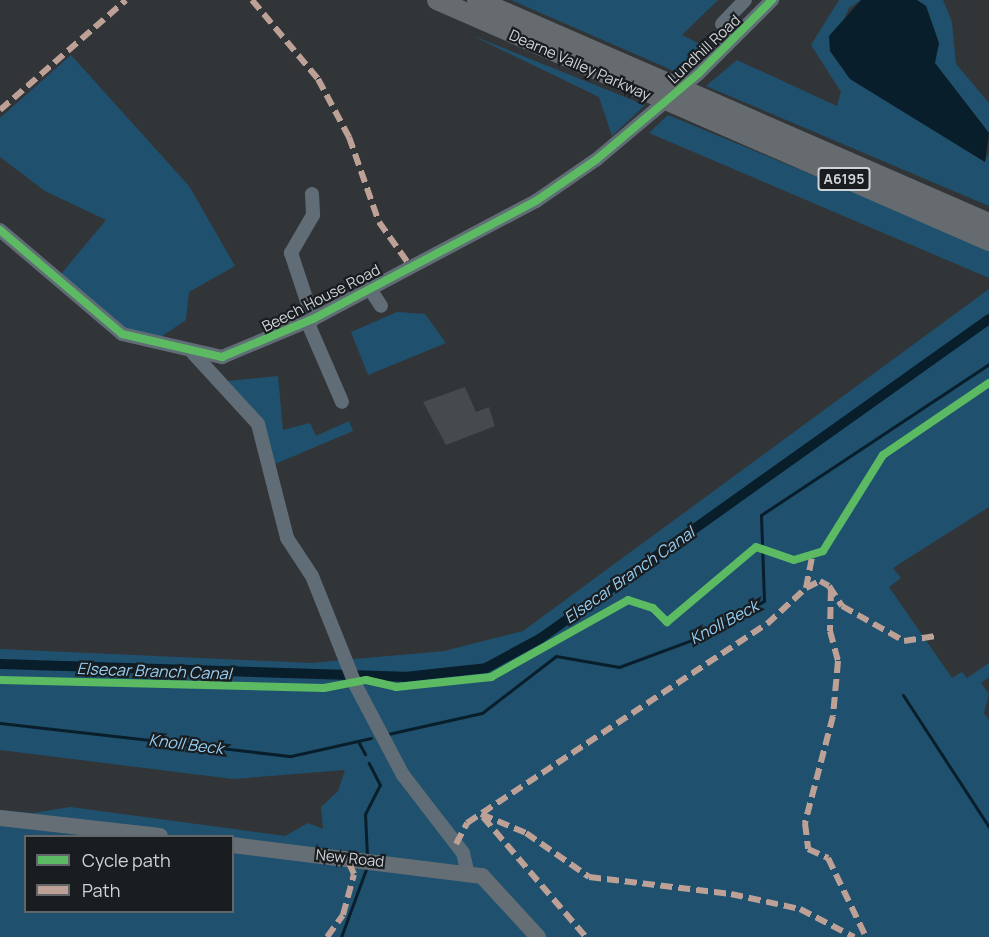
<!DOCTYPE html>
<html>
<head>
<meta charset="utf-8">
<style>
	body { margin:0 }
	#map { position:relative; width:989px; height:937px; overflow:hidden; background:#323538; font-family:Manrope,sans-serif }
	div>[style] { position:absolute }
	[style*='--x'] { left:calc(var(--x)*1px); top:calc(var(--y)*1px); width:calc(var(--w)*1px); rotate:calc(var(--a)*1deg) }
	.green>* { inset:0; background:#1f516e }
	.water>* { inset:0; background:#091e2b }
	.stream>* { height:3px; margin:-1.5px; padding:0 1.5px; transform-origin:1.5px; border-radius:1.5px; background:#091e2b }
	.canal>* { height:10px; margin:-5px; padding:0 5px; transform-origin:5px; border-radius:5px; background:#091e2b }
	.building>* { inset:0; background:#474a4c }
	.minor>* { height:14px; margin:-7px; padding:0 7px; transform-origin:7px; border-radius:7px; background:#606d76 }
	.major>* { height:16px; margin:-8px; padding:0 8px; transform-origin:8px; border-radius:8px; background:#656e74 }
	.highway>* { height:20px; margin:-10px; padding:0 10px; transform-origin:10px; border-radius:10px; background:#656b6f }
	.quiet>* { height:6px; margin-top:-3px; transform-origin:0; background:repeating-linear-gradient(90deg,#bda197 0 12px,transparent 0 18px) }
	.cycleway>* { height:8px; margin:-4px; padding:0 4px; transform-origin:4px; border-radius:4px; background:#5cba63 }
	span { translate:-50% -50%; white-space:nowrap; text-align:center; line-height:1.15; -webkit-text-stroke:4.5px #191d20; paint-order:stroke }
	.shield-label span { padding:2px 4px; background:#191d20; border:2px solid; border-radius:4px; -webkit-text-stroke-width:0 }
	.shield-label { font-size:14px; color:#cfd4d7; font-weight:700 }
	.street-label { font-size:15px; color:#cfd4d7 }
	.water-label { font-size:16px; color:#96cef3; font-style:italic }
	.legend { position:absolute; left:24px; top:835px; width:210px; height:78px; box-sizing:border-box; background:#191d20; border:2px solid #626669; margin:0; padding:8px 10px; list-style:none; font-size:18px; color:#cfd4d7 }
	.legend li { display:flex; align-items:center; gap:12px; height:30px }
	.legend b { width:30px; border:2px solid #626669 }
</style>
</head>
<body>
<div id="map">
	<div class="green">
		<div style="clip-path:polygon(511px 0,718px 0,682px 35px,706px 47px,681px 74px)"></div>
		<div style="clip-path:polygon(839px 0,861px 0,849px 8px,830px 51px,850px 79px,985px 162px,989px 153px,989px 206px,706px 86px,737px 60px,837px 106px,841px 92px,811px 45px)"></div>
		<div style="clip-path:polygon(917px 0,943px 0,952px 22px,956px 64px,989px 103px,989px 133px,934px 62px,939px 43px,926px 6px)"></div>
		<div style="clip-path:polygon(471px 35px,645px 105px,612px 136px,599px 97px)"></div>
		<div style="clip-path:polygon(71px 55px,189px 186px,235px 266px,189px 292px,186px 320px,158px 339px,124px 328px,61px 274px,106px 220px,45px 191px,0 157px,0 118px)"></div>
		<div style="clip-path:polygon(668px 115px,989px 248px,989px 278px,649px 133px)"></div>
		<div style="clip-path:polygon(evenodd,989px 289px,989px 507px,893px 568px,901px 578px,889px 587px,952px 678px,962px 672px,967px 678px,989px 663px,989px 677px,981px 683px,989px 694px,984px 713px,989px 720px,989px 937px,0 937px,0 810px,33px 813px,70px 807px,285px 836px,308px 823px,323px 829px,321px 807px,338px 791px,345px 770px,233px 779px,0 750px,0 649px,311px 663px,444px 651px,523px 631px,989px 289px,26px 836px,232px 836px,232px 912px,26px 912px,26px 836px)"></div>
		<div style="clip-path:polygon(397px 312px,425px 314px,446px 343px,368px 375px,351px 332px)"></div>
		<div style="clip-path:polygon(278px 376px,283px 430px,310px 423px,316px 436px,349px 421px,353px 431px,275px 464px,264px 423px,228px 381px)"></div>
	</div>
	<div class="water">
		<div style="clip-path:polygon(861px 0,917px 0,926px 6px,939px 43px,935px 63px,989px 133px,985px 162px,850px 79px,830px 51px,829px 36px)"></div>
	</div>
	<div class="stream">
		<div style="--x:903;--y:695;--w:158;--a:56.9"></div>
		<div style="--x:0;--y:723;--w:293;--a:6.5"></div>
		<div style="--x:291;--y:756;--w:82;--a:-12.7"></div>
		<div style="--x:388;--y:734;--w:96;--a:-12.6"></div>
		<div style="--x:482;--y:713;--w:93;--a:-37.6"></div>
		<div style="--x:556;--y:656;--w:64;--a:9.9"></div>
		<div style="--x:619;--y:667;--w:86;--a:-20.3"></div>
		<div style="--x:700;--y:637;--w:73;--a:-29.4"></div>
		<div style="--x:764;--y:601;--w:86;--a:-92"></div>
		<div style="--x:761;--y:515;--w:273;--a:-33.5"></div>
		<div style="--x:358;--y:741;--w:15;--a:62"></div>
		<div style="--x:367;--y:856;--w:42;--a:-92.7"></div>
		<div style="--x:365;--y:814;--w:33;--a:-63"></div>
		<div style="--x:380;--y:785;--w:25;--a:-117"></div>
		<div style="--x:341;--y:937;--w:72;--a:-69.8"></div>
	</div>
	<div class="canal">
		<div style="--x:0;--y:664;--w:405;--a:1.8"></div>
		<div style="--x:405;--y:677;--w:81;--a:-6.3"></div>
		<div style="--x:486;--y:668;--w:63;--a:-28.6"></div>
		<div style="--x:541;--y:638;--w:550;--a:-35.45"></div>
	</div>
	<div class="building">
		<div style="clip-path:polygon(465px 387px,476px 412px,489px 407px,495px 426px,446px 445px,423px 402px)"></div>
	</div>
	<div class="minor">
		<div style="--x:722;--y:24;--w:33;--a:-46"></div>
		<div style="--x:312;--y:194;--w:21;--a:87"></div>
		<div style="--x:313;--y:215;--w:44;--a:120.1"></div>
		<div style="--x:291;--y:253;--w:70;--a:71.6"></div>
		<div style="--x:0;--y:230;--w:160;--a:40.4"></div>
		<div style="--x:122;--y:334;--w:103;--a:13"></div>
		<div style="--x:222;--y:357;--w:99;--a:-22.7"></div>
		<div style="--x:313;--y:319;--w:252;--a:-27.9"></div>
		<div style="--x:536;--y:201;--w:74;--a:-34.5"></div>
		<div style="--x:597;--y:159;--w:132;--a:-40.1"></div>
		<div style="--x:698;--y:74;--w:105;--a:-45"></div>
		<div style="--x:370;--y:289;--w:20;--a:57"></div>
		<div style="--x:307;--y:321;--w:88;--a:66.6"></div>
		<div style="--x:193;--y:353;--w:96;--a:47.5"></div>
		<div style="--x:258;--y:424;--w:118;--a:75.7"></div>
		<div style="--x:287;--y:538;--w:45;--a:56.7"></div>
		<div style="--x:312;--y:576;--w:118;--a:68.2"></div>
		<div style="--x:356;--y:686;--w:101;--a:62.2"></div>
		<div style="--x:403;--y:775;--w:98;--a:52.4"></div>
		<div style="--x:463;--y:853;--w:18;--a:77"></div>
	</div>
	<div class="major">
		<div style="--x:0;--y:818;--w:161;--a:6.4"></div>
		<div style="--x:232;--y:845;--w:252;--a:7.1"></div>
		<div style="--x:482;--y:876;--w:83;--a:47.4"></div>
	</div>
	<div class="highway">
		<div style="--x:437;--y:0;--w:602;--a:23.59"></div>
		<div style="--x:477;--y:0;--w:558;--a:23.54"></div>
	</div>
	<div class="quiet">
		<div style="--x:252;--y:0;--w:103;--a:50.1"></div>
		<div style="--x:318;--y:79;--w:66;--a:61.9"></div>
		<div style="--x:349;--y:137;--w:90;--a:70.6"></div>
		<div style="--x:379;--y:222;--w:55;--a:54.6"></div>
		<div style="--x:0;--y:110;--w:167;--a:-41.1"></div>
		<div style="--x:806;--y:588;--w:16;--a:-27"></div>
		<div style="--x:820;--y:581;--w:10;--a:29"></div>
		<div style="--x:829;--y:586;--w:24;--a:57"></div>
		<div style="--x:842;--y:606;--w:71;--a:29.4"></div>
		<div style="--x:904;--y:641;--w:32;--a:-9"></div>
		<div style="--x:831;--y:589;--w:42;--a:91.4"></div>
		<div style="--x:830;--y:631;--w:31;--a:75"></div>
		<div style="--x:838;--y:661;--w:55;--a:95.2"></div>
		<div style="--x:833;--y:716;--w:111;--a:104.7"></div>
		<div style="--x:805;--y:823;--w:26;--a:83"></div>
		<div style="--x:808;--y:849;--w:22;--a:24"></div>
		<div style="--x:828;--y:858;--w:88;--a:64.3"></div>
		<div style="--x:481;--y:814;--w:49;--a:22.9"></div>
		<div style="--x:526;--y:833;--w:77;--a:34.9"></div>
		<div style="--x:589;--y:877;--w:143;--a:6.8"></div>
		<div style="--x:731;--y:894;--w:71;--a:12.3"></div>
		<div style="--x:800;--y:909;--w:61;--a:27.4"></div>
		<div style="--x:483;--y:817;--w:158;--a:49.4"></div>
		<div style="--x:456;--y:844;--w:24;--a:-62"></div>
		<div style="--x:467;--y:823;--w:360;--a:-33.6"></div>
		<div style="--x:767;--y:624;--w:53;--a:-42.7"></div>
		<div style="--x:806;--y:588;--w:32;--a:-79"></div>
		<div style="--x:327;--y:937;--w:27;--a:-54"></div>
		<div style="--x:343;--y:915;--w:42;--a:-75"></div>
		<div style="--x:354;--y:874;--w:17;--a:-114"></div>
	</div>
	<div class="cycleway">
		<div style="--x:0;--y:230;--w:160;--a:40.4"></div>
		<div style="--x:122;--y:334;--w:103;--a:13"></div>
		<div style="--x:222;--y:357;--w:99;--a:-22.7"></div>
		<div style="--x:313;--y:319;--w:252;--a:-27.9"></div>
		<div style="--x:536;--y:201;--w:74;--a:-34.5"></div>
		<div style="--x:597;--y:159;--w:132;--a:-40.1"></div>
		<div style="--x:698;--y:74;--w:105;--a:-45"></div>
		<div style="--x:0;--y:680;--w:324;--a:1.4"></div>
		<div style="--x:324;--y:688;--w:43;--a:-10.8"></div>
		<div style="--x:366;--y:680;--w:31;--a:13"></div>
		<div style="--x:396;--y:687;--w:96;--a:-6"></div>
		<div style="--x:491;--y:677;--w:157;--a:-29.3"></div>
		<div style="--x:628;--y:600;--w:26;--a:18"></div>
		<div style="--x:653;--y:608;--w:20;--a:45"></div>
		<div style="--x:667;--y:622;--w:116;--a:-40.1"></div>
		<div style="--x:756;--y:547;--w:40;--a:18.9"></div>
		<div style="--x:794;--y:560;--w:30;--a:-17"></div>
		<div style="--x:823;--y:551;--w:113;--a:-58"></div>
		<div style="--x:883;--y:455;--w:128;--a:-34.2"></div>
	</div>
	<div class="shield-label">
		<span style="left:844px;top:179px">A6195</span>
	</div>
	<div class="street-label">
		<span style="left:704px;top:49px;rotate:-43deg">Lundhill Road</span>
		<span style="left:580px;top:65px;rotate:24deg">Dearne Valley Parkway</span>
		<span style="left:321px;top:298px;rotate:-27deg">Beech House Road</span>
		<span style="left:350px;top:858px;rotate:6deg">New Road</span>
	</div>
	<div class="water-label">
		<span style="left:629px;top:575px;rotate:-35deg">Elsecar Branch Canal</span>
		<span style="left:724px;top:622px;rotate:-28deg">Knoll Beck</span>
		<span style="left:154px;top:671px;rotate:2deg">Elsecar Branch Canal</span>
		<span style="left:186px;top:744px;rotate:7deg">Knoll Beck</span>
	</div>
	<ul class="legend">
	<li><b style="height:8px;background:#5cba63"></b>Cycle path</li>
	<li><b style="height:8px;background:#bda197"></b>Path</li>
	</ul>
</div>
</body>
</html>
